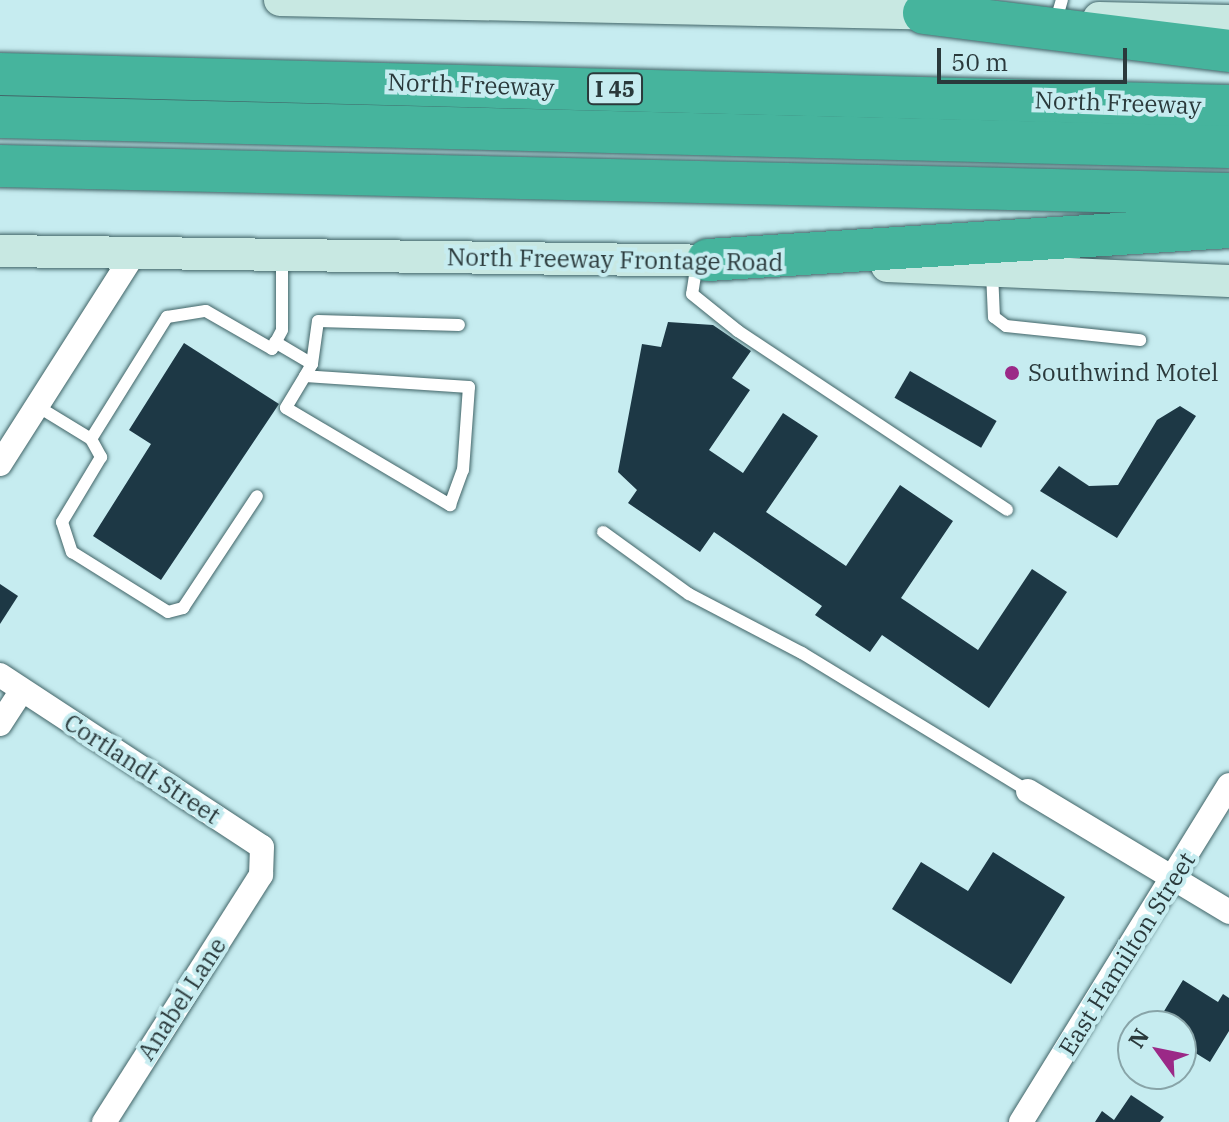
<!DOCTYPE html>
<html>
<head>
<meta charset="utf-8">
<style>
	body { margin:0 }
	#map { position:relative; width:1229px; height:1122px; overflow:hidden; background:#c6ecf0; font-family:"IBM Plex Serif",serif }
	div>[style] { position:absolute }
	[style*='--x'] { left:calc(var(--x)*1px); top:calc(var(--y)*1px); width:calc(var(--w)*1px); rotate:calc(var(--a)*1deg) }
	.building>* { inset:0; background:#1d3845; transform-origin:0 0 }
	.roads { filter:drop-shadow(0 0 2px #416467) drop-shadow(0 0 2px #416467) }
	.service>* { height:12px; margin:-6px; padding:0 6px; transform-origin:6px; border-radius:6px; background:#fff }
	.minor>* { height:24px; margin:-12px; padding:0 12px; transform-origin:12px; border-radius:12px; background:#fff }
	.secondary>* { height:32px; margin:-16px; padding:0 16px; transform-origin:16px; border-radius:16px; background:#c8e8e2 }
	.motorway>* { height:42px; margin:-21px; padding:0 21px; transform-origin:21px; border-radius:21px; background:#46b49d }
	.dots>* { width:22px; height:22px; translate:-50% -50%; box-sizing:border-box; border:4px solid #c6ecf0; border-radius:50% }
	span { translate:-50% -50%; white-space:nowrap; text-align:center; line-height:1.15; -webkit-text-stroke:8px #c6ecf0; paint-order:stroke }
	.shield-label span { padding:2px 6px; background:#c6ecf0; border:2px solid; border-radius:6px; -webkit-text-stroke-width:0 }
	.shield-label { font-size:22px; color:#2a393b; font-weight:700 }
	.street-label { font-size:24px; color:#2a393b }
	.poi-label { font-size:24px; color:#2a393b }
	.left { translate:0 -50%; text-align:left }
	.north { position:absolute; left:1117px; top:1010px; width:80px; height:80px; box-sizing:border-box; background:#c6ecf0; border:2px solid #88a4a8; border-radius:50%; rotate:303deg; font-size:22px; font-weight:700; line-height:32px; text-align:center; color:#2a393b }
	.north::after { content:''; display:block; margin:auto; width:28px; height:36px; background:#9b2987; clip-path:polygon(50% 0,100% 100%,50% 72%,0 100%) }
	.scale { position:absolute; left:937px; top:48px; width:190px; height:36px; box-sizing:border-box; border:4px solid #2a393b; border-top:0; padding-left:10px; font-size:24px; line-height:28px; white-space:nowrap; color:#2a393b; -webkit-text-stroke:6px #c6ecf0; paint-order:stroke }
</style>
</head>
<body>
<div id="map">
	<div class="building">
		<div style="clip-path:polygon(668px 322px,713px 325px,751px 351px,732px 378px,750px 390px,709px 450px,743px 473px,783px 413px,818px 436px,766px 512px,846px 566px,900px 485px,953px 521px,901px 598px,978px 650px,1032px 569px,1067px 592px,989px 708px,882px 635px,870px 652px,815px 615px,822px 606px,714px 532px,700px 552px,628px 503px,637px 490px,618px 472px,642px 344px,661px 347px)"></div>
		<div style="clip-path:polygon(184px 343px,279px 404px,161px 580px,93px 536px,151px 444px,129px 430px)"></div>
		<div style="left:910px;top:371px;width:100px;height:31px;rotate:30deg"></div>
		<div style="clip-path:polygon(1180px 406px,1196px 416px,1117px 538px,1040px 491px,1059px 466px,1089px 486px,1118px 485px,1157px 420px)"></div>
		<div style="clip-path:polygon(0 584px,18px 596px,0 624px)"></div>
		<div style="clip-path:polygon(993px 852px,1065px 897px,1011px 984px,892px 909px,921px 862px,968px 891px)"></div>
		<div style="clip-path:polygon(1183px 980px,1218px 1002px,1223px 994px,1229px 998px,1229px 1031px,1210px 1062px,1181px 1044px,1181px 1026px,1155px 1026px)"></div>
		<div style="clip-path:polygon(1131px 1095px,1164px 1117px,1160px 1122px,1095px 1122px,1102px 1111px,1114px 1120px)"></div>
	</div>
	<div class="roads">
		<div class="service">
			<div style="--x:1057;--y:17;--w:18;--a:-74"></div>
			<div style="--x:697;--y:263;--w:31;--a:99"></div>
			<div style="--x:692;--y:294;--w:59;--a:38.8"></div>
			<div style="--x:738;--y:331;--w:323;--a:33.6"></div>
			<div style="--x:992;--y:272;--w:45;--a:87.5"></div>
			<div style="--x:994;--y:317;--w:15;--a:37"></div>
			<div style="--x:1006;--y:326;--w:135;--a:6"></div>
			<div style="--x:275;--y:342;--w:43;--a:30.7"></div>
			<div style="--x:312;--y:364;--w:14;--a:120"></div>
			<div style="--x:305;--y:376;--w:37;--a:121"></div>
			<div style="--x:286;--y:408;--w:191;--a:30.6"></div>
			<div style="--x:450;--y:505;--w:37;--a:-70"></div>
			<div style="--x:463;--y:470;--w:83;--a:-85.9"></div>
			<div style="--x:469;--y:387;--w:164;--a:-176.2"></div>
			<div style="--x:312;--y:364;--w:43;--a:-82.1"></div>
			<div style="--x:318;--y:321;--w:141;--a:1.6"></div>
			<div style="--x:37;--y:406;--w:63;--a:31.4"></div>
			<div style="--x:91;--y:439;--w:21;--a:61"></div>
			<div style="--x:101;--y:457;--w:76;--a:121"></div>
			<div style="--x:62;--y:522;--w:32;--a:72"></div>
			<div style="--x:72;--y:552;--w:113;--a:32"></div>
			<div style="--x:168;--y:612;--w:16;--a:-15"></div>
			<div style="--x:183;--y:608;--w:134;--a:-56.5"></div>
			<div style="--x:91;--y:439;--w:144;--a:-58.1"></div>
			<div style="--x:167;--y:317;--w:39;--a:-9"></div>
			<div style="--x:206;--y:311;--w:76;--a:29.9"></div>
			<div style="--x:272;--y:349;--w:21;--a:-62"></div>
			<div style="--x:282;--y:330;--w:74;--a:-90"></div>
			<div style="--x:603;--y:532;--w:106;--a:35.8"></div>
			<div style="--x:689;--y:594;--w:127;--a:27.6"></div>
			<div style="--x:802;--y:653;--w:265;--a:31.4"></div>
		</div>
		<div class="minor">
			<div style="--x:0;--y:464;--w:249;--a:-57.5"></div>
			<div style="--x:0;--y:675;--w:313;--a:33.3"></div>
			<div style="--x:262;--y:847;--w:28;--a:92"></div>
			<div style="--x:261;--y:875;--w:293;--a:122.4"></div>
			<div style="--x:0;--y:724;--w:40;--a:-57.1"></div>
			<div style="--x:1028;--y:791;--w:235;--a:31"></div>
			<div style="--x:1021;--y:1122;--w:396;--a:-58.3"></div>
		</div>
		<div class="secondary">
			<div style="--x:280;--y:0;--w:668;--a:1.2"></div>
			<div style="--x:1099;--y:18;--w:130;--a:1.3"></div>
			<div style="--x:0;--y:251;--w:729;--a:0.79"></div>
			<div style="--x:887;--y:266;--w:342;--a:2.5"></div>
		</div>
		<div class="motorway">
			<div style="--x:924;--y:13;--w:307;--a:7.1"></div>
			<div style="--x:0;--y:74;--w:1229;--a:1.49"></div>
			<div style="--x:0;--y:117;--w:1229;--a:1.4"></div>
			<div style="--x:0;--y:166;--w:1229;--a:1.31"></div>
			<div style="--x:708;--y:260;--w:522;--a:-3.62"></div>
		</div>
	</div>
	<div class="dots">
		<div style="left:1012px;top:373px;background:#9b2987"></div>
	</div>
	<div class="shield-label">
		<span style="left:615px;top:89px">I 45</span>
	</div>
	<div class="street-label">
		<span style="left:471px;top:85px;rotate:2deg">North Freeway</span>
		<span style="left:1118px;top:103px;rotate:2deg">North Freeway</span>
		<span style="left:615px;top:260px;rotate:1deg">North Freeway Frontage Road</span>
		<span style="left:142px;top:769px;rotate:33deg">Cortlandt Street</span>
		<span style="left:1127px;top:954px;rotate:-58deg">East Hamilton Street</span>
		<span style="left:182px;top:999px;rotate:-57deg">Anabel Lane</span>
	</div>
	<div class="poi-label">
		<span class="left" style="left:1028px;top:373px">Southwind Motel</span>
	</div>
	<div class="north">N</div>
	<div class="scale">50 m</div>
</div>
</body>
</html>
